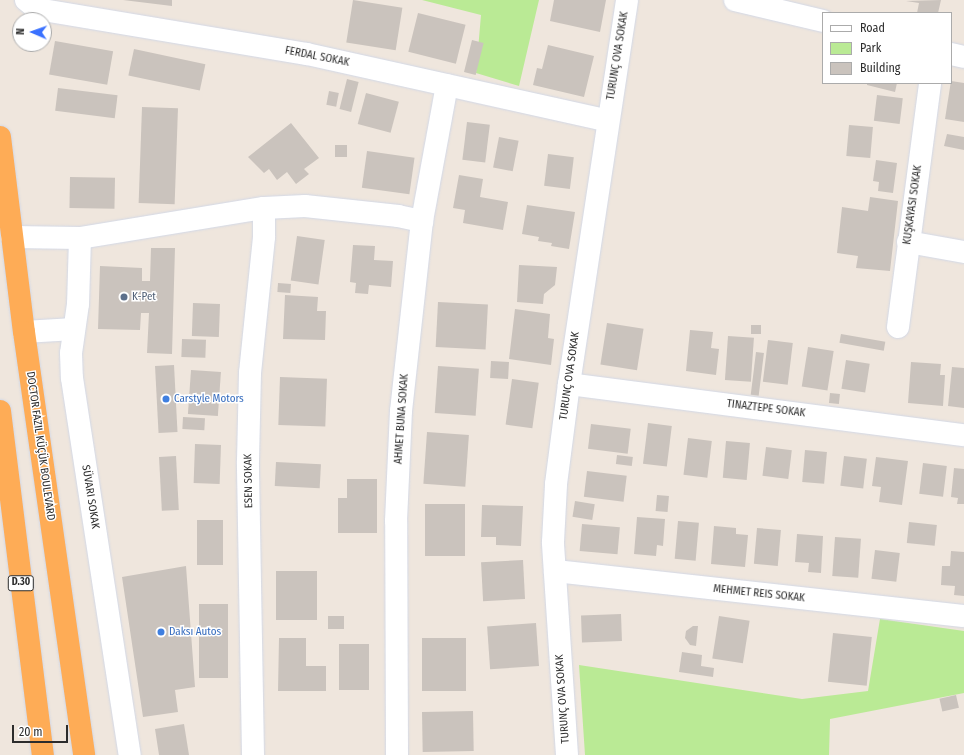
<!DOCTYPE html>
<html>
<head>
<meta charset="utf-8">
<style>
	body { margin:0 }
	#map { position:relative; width:964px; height:755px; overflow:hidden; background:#efe6dd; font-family:"Fira Sans Condensed",sans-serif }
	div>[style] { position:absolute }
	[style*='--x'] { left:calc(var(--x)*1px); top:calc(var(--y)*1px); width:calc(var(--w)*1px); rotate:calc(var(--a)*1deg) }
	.green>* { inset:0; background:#baea95 }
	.building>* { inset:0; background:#cac3bd; transform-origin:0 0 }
	.roads { filter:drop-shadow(0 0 1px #d2d8e6) drop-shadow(0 0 1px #d2d8e6) }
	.minor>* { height:22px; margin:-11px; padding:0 11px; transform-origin:11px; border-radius:11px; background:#fff }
	.trunk>* { height:22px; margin:-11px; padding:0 11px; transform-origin:11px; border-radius:11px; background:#feac56 }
	.dots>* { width:11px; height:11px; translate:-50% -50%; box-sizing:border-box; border:2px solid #fff; border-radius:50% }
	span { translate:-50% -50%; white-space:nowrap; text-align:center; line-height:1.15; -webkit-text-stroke:3px #fff; paint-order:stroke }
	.shield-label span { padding:1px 3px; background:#fff; border:1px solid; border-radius:3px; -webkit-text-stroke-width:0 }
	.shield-label { font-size:10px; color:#2c2c2c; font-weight:700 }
	.street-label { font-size:11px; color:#2c2c2c }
	.service-label { font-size:11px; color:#4e5e75 }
	.left { translate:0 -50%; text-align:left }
	.shop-label { font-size:11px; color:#366cbe }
	.legend { position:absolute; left:822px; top:12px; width:130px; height:72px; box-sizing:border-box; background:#fff; border:1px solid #ababab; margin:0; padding:5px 7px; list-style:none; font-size:12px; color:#2c2c2c }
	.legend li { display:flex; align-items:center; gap:8px; height:20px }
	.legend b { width:20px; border:1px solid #ababab }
	.north { position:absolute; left:12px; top:12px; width:40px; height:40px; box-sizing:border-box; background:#fff; border:1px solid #ababab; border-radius:50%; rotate:272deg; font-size:11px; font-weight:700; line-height:16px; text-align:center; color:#2c2c2c }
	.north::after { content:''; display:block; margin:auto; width:14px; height:18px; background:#3a71ff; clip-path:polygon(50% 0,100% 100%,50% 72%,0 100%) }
	.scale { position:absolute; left:12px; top:725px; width:56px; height:18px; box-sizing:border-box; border:2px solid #2c2c2c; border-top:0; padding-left:5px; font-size:12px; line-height:14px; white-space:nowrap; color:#2c2c2c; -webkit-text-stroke:3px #fff; paint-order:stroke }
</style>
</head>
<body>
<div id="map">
	<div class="green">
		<div style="clip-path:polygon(422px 0,539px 0,519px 86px,476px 73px,481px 15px)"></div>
		<div style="clip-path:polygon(880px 619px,964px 631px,964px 693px,830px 719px,829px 755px,585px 755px,579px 665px,802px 699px,868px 691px)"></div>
	</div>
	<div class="building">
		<div style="clip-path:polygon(123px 0,172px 0,172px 6px)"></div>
		<div style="left:353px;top:0;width:50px;height:43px;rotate:9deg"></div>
		<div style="clip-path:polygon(554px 0,606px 0,600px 32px,550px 21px)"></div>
		<div style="clip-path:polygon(941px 0,938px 13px,917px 13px,919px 3px,906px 1px)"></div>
		<div style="left:418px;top:13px;width:49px;height:40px;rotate:14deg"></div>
		<div style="left:472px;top:40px;width:12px;height:33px;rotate:14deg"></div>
		<div style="left:55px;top:41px;width:59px;height:34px;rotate:10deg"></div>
		<div style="clip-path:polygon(548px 45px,594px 56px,584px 97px,533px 85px,537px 68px,542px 69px)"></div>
		<div style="left:134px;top:49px;width:73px;height:27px;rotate:12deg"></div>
		<div style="left:347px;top:79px;width:12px;height:31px;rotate:14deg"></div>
		<div style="clip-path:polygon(951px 81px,964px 83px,964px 122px,945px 119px)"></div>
		<div style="clip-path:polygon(867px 83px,897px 83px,895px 92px,867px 85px)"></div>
		<div style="left:58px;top:88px;width:60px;height:23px;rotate:7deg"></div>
		<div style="left:329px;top:91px;width:10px;height:14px;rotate:11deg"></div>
		<div style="left:366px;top:93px;width:34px;height:32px;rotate:15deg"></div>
		<div style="left:877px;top:95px;width:26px;height:26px;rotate:7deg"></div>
		<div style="left:142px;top:107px;width:36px;height:96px;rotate:2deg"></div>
		<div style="left:467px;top:122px;width:23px;height:38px;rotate:7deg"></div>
		<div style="clip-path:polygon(291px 123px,319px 158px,304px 169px,309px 174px,296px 184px,287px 172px,277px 180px,269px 169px,264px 173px,248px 157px)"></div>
		<div style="left:849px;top:125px;width:24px;height:31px;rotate:5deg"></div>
		<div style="clip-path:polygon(947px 134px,964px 137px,964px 150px,944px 146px)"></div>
		<div style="left:499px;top:137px;width:20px;height:31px;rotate:11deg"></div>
		<div style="left:335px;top:145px;width:12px;height:12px"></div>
		<div style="left:367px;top:151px;width:48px;height:37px;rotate:8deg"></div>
		<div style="left:548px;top:154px;width:26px;height:32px;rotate:7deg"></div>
		<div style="clip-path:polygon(876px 160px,897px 163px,893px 193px,878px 191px,879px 182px,873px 181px)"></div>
		<div style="clip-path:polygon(459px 175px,483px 179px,480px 197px,508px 202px,503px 230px,463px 223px,465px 210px,453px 208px)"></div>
		<div style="left:70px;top:177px;width:45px;height:31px;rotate:1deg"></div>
		<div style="clip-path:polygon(870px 197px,898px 201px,890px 271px,856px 268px,858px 256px,837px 253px,842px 207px,868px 211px)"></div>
		<div style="clip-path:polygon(527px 205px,575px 212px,569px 249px,551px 246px,552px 243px,538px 241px,539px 237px,522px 234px)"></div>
		<div style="left:297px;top:236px;width:28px;height:45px;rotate:8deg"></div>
		<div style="clip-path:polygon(353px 245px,375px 246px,374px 260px,393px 261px,391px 287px,369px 285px,368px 294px,355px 293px,356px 283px,350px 282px)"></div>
		<div style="clip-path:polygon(151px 248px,175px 248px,172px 354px,147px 353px,149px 313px,141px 313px,140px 330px,98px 329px,100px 266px,142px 268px,142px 281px,150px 281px)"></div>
		<div style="clip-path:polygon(519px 265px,557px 267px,555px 285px,544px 294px,543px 304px,517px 302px)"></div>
		<div style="left:278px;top:283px;width:13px;height:9px;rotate:4deg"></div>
		<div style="clip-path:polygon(285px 295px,318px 297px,317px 311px,326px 311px,325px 340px,283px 339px)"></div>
		<div style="left:438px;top:302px;width:50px;height:45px;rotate:3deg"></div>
		<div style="left:193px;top:303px;width:27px;height:33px;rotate:2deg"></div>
		<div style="clip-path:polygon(515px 309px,550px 314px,548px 338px,554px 339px,551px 365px,509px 359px)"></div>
		<div style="left:607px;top:323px;width:37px;height:42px;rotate:9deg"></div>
		<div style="left:751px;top:325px;width:10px;height:9px"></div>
		<div style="clip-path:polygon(690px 330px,713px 332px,711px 348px,719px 349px,716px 375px,686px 371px)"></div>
		<div style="left:841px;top:334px;width:45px;height:9px;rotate:10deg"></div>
		<div style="left:728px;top:336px;width:26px;height:44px;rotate:4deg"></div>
		<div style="left:182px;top:339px;width:24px;height:18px;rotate:2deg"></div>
		<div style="left:768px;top:340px;width:25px;height:42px;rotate:7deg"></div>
		<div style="left:808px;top:347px;width:26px;height:40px;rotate:9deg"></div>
		<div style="left:756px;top:352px;width:8px;height:43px;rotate:7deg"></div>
		<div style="left:846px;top:360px;width:24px;height:29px;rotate:9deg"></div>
		<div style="left:491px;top:361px;width:18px;height:17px;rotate:3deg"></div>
		<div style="clip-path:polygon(911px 362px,941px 364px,940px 375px,945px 375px,943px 406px,908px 403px)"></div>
		<div style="left:174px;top:365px;width:67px;height:19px;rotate:87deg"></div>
		<div style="left:438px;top:366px;width:41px;height:47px;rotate:4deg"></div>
		<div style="clip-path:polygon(952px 367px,964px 368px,964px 408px,948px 406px)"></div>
		<div style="left:191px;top:370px;width:30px;height:44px;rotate:4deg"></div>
		<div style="left:280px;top:377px;width:47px;height:48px;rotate:2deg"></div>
		<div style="left:512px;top:379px;width:27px;height:46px;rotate:8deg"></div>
		<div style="left:830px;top:393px;width:10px;height:10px;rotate:6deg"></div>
		<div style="left:183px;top:417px;width:22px;height:12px;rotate:3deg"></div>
		<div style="left:648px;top:423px;width:24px;height:41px;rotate:7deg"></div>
		<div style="left:591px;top:424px;width:40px;height:25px;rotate:7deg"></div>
		<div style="left:427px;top:432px;width:42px;height:52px;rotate:4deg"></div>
		<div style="left:688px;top:438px;width:24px;height:37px;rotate:7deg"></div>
		<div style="left:726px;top:441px;width:24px;height:37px;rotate:5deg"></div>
		<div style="left:195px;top:444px;width:26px;height:39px;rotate:2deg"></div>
		<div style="left:766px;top:447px;width:26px;height:29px;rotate:7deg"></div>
		<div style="left:805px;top:450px;width:22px;height:32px;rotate:5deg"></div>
		<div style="left:617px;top:455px;width:16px;height:9px;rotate:7deg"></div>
		<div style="left:176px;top:456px;width:54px;height:17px;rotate:87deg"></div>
		<div style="left:844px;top:456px;width:23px;height:30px;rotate:7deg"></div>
		<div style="clip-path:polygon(876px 457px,908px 461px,902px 505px,879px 502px,881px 487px,872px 486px)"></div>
		<div style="left:276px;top:462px;width:45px;height:24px;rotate:3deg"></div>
		<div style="left:923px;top:463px;width:24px;height:31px;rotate:7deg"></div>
		<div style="clip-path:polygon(954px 468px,964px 469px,964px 504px,957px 504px,958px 498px,951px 497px)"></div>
		<div style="left:587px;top:471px;width:40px;height:26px;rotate:7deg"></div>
		<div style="clip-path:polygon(347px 479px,377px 479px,377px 533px,338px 533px,338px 498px,347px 498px)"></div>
		<div style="left:657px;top:495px;width:12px;height:16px;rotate:5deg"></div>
		<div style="left:575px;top:501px;width:20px;height:16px;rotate:9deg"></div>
		<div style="left:425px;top:504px;width:40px;height:52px"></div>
		<div style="clip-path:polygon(482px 505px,523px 506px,521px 546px,496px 545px,496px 537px,481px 537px)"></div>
		<div style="clip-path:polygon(637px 517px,665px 519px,663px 546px,657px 545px,656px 556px,634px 554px)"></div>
		<div style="left:197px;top:520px;width:26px;height:45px"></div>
		<div style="left:678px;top:521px;width:21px;height:38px;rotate:5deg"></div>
		<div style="left:909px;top:522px;width:28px;height:21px;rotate:6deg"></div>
		<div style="left:582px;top:524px;width:38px;height:27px;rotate:5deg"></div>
		<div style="clip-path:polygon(714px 526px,736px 528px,736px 534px,748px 535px,745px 567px,711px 564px)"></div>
		<div style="left:757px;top:528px;width:24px;height:36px;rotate:5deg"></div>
		<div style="clip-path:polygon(797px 534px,823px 536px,821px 573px,808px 572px,809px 563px,795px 562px)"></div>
		<div style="left:835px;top:537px;width:26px;height:39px;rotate:4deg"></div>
		<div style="left:875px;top:550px;width:25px;height:29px;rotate:7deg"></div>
		<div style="clip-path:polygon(951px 551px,964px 552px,964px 596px,954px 595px,955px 586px,941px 585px,942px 566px,950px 566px)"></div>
		<div style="left:523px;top:560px;width:39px;height:42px;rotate:87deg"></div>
		<div style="clip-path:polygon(186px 566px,195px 687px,175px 690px,178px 712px,143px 717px,122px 577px)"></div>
		<div style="left:276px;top:571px;width:41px;height:49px"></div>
		<div style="left:199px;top:604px;width:29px;height:74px"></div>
		<div style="left:621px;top:614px;width:27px;height:40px;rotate:88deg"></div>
		<div style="left:344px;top:616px;width:13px;height:16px;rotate:90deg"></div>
		<div style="left:719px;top:616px;width:31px;height:43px;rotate:9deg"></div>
		<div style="left:536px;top:623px;width:43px;height:49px;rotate:86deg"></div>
		<div style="clip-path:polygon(693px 626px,698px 626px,696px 646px,690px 645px,685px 638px,686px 631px)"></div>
		<div style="left:833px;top:633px;width:39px;height:49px;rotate:6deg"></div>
		<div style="clip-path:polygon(279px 638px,306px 638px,306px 666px,326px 666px,326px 691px,278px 691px)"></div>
		<div style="left:422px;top:638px;width:44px;height:53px"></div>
		<div style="left:339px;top:644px;width:30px;height:46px"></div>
		<div style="clip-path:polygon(682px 652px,702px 655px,701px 666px,714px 668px,713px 677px,679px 672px)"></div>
		<div style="left:956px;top:695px;width:13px;height:17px;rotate:77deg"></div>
		<div style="left:473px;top:711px;width:40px;height:51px;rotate:89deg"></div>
		<div style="clip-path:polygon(184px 724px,189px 755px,159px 755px,155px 729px)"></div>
	</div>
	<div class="roads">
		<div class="minor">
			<div style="--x:26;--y:0;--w:14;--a:39"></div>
			<div style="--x:37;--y:9;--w:274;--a:9.5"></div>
			<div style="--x:307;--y:54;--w:308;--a:12.5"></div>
			<div style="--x:735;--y:0;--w:90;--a:13.4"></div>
			<div style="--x:951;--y:54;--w:13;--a:13"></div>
			<div style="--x:12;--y:237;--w:68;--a:0.8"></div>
			<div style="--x:80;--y:238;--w:186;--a:-9.3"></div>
			<div style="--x:264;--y:208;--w:41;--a:-2.8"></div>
			<div style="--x:305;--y:206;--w:94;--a:6.1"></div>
			<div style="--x:398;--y:216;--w:25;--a:12"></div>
			<div style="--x:80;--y:238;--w:66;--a:91.7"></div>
			<div style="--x:78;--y:304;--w:49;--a:98.1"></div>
			<div style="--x:71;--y:353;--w:25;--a:88"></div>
			<div style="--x:72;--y:378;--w:381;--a:81.3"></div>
			<div style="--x:908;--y:242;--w:57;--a:10.1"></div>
			<div style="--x:898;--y:327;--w:246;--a:-82.5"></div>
			<div style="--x:24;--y:332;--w:50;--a:-3.4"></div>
			<div style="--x:569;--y:384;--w:398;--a:7.4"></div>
			<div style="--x:555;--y:571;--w:411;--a:6.3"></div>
			<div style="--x:253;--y:755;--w:294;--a:-91"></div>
			<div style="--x:248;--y:461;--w:88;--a:-88.7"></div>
			<div style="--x:250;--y:373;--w:137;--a:-84.1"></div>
			<div style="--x:264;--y:237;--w:29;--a:-90"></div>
			<div style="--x:397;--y:755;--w:234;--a:-90.2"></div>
			<div style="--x:396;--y:521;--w:110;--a:-87.4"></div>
			<div style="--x:401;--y:411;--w:191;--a:-83.7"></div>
			<div style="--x:422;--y:221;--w:138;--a:-79.6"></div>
			<div style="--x:567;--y:755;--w:213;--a:-93.8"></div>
			<div style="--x:553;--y:542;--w:58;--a:-87"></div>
			<div style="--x:556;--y:484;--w:101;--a:-82.6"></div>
			<div style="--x:569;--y:384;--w:388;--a:-81.4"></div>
		</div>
		<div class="trunk">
			<div style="--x:0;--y:137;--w:196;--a:83"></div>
			<div style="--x:24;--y:332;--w:427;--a:81.9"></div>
			<div style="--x:0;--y:411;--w:347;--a:82.9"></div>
		</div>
	</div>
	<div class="dots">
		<div style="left:124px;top:297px;background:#5c6f8a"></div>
		<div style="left:166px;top:399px;background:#3f7fe0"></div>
		<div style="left:161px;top:632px;background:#3f7fe0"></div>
	</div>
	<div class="shield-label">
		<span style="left:21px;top:583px">D.30</span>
	</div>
	<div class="street-label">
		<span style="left:618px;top:56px;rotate:-81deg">TURUNÇ OVA SOKAK</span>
		<span style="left:317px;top:57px;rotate:11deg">FERDAL SOKAK</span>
		<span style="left:913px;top:205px;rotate:-82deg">KUŞKAYASI SOKAK</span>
		<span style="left:570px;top:376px;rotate:-82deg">TURUNÇ OVA SOKAK</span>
		<span style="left:766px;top:409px;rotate:7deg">TINAZTEPE SOKAK</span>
		<span style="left:402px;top:419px;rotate:-86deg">AHMET BUNA SOKAK</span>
		<span style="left:40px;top:446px;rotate:82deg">DOCTOR FAZIL KÜÇÜK BOULEVARD</span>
		<span style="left:249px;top:481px;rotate:-91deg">ESEN SOKAK</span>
		<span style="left:90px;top:497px;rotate:81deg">SÜVARI SOKAK</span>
		<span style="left:759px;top:594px;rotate:6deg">MEHMET REIS SOKAK</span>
		<span style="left:563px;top:699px;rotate:-94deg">TURUNÇ OVA SOKAK</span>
	</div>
	<div class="service-label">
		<span class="left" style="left:132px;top:297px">K-Pet</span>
	</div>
	<div class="shop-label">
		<span class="left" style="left:174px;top:399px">Carstyle Motors</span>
		<span class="left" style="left:169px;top:632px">Daksı Autos</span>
	</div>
	<ul class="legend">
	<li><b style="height:5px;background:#fff"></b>Road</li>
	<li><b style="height:11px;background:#baea95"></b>Park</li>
	<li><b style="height:11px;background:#cac3bd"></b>Building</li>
	</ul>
	<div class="north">N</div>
	<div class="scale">20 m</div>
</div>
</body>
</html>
